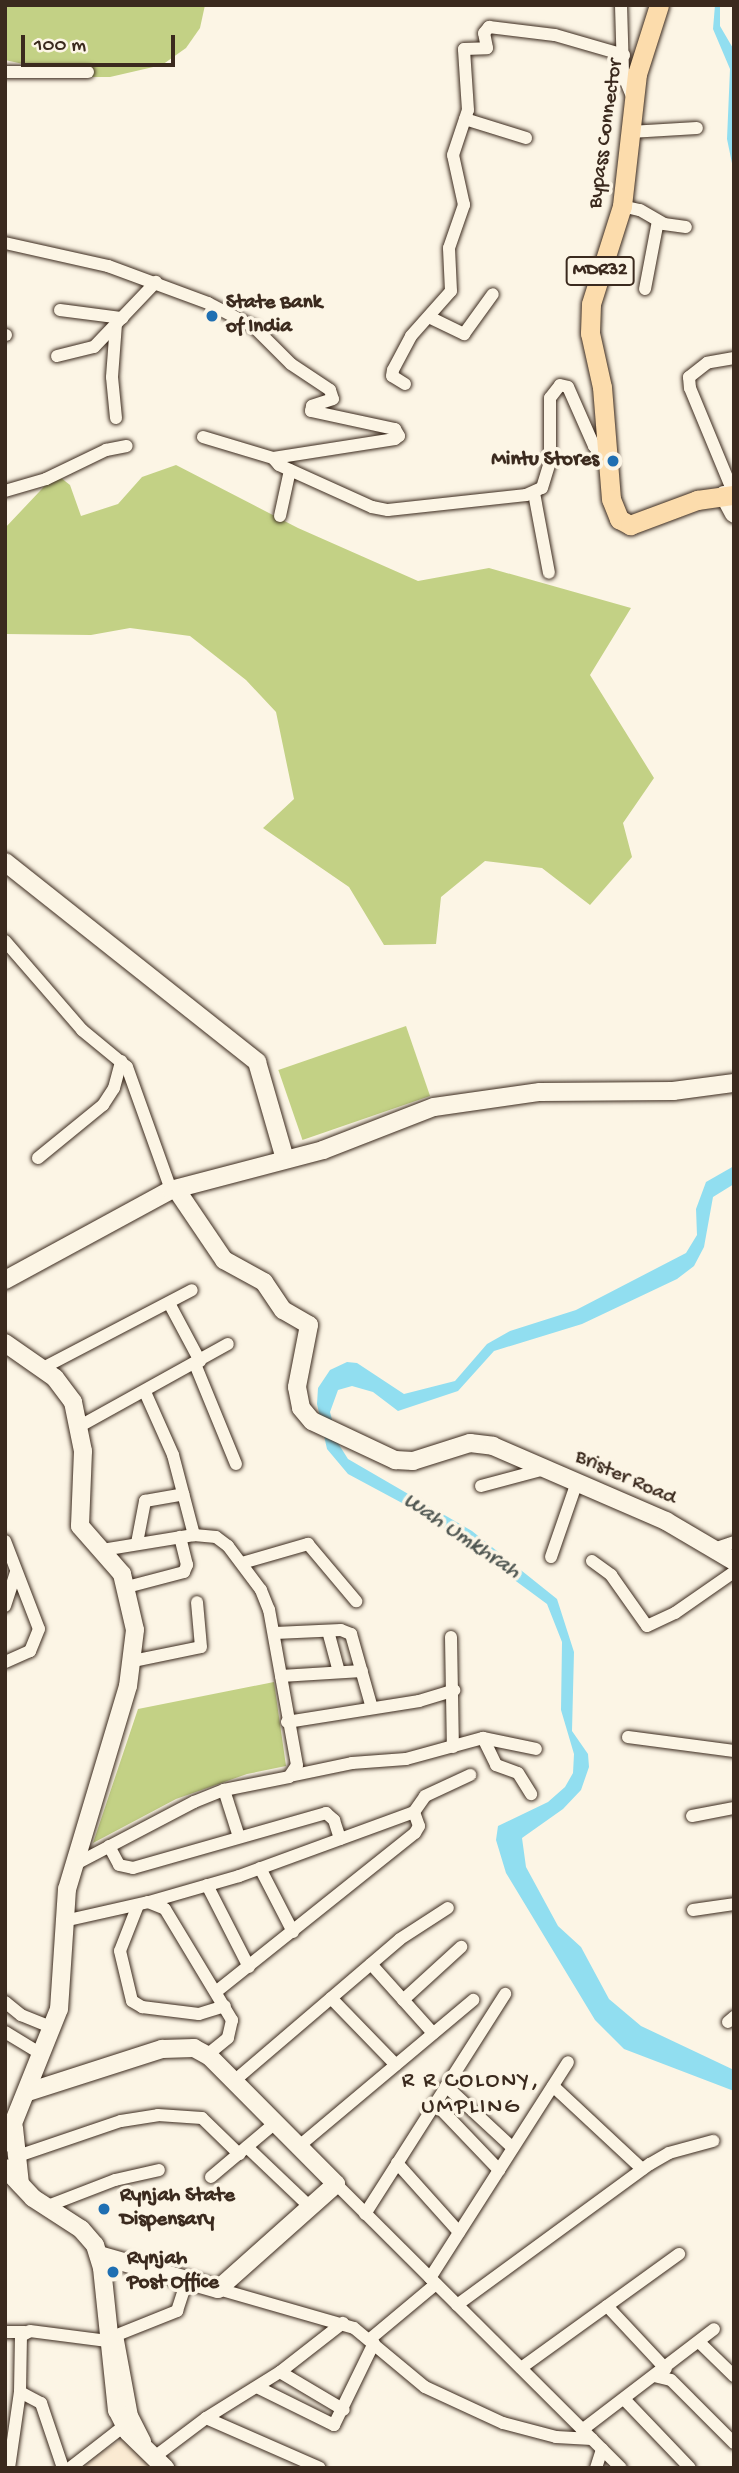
<!DOCTYPE html>
<html>
<head>
<meta charset="utf-8">
<style>
	body { margin:0 }
	#map { position:relative; width:739px; height:2473px; overflow:hidden; background:#fcf5e5; font-family:"Gochi Hand",sans-serif }
	div>[style] { position:absolute }
	[style*='--x'] { left:calc(var(--x)*1px); top:calc(var(--y)*1px); width:calc(var(--w)*1px); rotate:calc(var(--a)*1deg) }
	.built>* { inset:0; background:#faead2 }
	.green>* { inset:0; background:#c3d185; transform-origin:0 0 }
	.water>* { inset:0; background:#91def0 }
	.roads { filter:drop-shadow(0 0 2px #3b2a1e) drop-shadow(0 0 2px #3b2a1e) }
	.street>* { height:12px; margin:-6px; padding:0 6px; transform-origin:6px; border-radius:6px; background:#fcf5e5 }
	.secondary>* { height:18px; margin:-9px; padding:0 9px; transform-origin:9px; border-radius:9px; background:#fcf5e5 }
	.primary>* { height:19px; margin:-9.5px; padding:0 9.5px; transform-origin:9.5px; border-radius:9.5px; background:#fcdcac }
	.dots>* { width:19px; height:19px; translate:-50% -50%; box-sizing:border-box; border:4px solid #fcf5e5; border-radius:50% }
	span { translate:-50% -50%; white-space:nowrap; text-align:center; line-height:1.15; -webkit-text-stroke:7px #fcf5e5; paint-order:stroke }
	.shield-label span { padding:2px 5px; background:#fcf5e5; border:2px solid; border-radius:5px; -webkit-text-stroke-width:0 }
	.shield-label { font-size:19px; color:#3b2a1e; font-weight:700 }
	.street-label { font-size:21px; color:#3b2a1e }
	.poi-label { font-size:21px; color:#3b2a1e; font-weight:700 }
	.left { translate:0 -50%; text-align:left }
	.right { translate:-100% -50%; text-align:right }
	.water-label { font-size:23px; color:#505752; font-style:italic }
	.neighbourhood-label { font-size:23px; color:#3b2a1e; letter-spacing:2px }
	.frame { position:absolute; inset:0; border:7px solid #3b2a1e; pointer-events:none }
	.scale { position:absolute; left:21px; top:35px; width:154px; height:32px; box-sizing:border-box; border:4px solid #3b2a1e; border-top:0; padding-left:9px; font-size:21px; line-height:24px; white-space:nowrap; color:#3b2a1e; -webkit-text-stroke:5px #fcf5e5; paint-order:stroke }
</style>
</head>
<body>
<div id="map">
	<div class="built">
		<div style="clip-path:polygon(124px 2438px,154px 2468px,83px 2468px,98px 2454px)"></div>
	</div>
	<div class="green">
		<div style="clip-path:polygon(5px 5px,205px 5px,200px 28px,186px 48px,162px 65px,110px 77px,82px 77px,5px 60px)"></div>
		<div style="clip-path:polygon(176px 465px,298px 528px,418px 581px,489px 568px,631px 608px,590px 675px,654px 778px,623px 823px,632px 857px,590px 905px,542px 868px,485px 861px,441px 897px,436px 944px,384px 945px,349px 887px,263px 828px,294px 799px,276px 712px,246px 680px,190px 636px,130px 628px,91px 635px,5px 634px,5px 528px,56px 474px,70px 485px,81px 516px,118px 504px,142px 477px)"></div>
		<div style="left:406px;top:1026px;width:74px;height:135px;rotate:71deg"></div>
		<div style="clip-path:polygon(274px 1682px,286px 1766px,247px 1774px,176px 1799px,93px 1843px,138px 1709px)"></div>
	</div>
	<div class="water">
		<div style="clip-path:polygon(715px 5px,720px 5px,720px 26px,734px 50px,734px 173px,727px 139px,730px 69px,713px 29px)"></div>
		<div style="clip-path:polygon(734px 1166px,734px 1184px,713px 1197px,704px 1247px,694px 1266px,677px 1279px,582px 1324px,494px 1351px,458px 1391px,398px 1411px,373px 1392px,352px 1386px,338px 1390px,330px 1412px,338px 1443px,348px 1459px,472px 1531px,557px 1599px,574px 1652px,572px 1731px,588px 1754px,589px 1767px,581px 1790px,563px 1809px,522px 1838px,526px 1867px,558px 1926px,581px 1947px,609px 1999px,641px 2026px,734px 2070px,734px 2091px,624px 2049px,595px 2020px,506px 1873px,496px 1840px,498px 1826px,548px 1802px,565px 1787px,573px 1773px,574px 1754px,561px 1710px,562px 1642px,547px 1604px,430px 1518px,348px 1474px,327px 1449px,317px 1404px,318px 1388px,330px 1370px,347px 1362px,357px 1363px,404px 1394px,455px 1381px,487px 1344px,510px 1331px,576px 1310px,686px 1253px,697px 1235px,696px 1209px,706px 1182px)"></div>
	</div>
	<div class="roads">
		<div class="street">
			<div style="--x:621;--y:5;--w:69;--a:88.3"></div>
			<div style="--x:623;--y:74;--w:27;--a:68"></div>
			<div style="--x:5;--y:72;--w:83;--a:0"></div>
			<div style="--x:465;--y:119;--w:64;--a:17.3"></div>
			<div style="--x:630;--y:132;--w:67;--a:-3.4"></div>
			<div style="--x:622;--y:206;--w:18;--a:13"></div>
			<div style="--x:640;--y:210;--w:28;--a:30"></div>
			<div style="--x:664;--y:224;--w:22;--a:8"></div>
			<div style="--x:5;--y:243;--w:106;--a:12.6"></div>
			<div style="--x:108;--y:266;--w:107;--a:20.3"></div>
			<div style="--x:208;--y:303;--w:52;--a:27.6"></div>
			<div style="--x:254;--y:327;--w:52;--a:45"></div>
			<div style="--x:291;--y:364;--w:47;--a:33.7"></div>
			<div style="--x:330;--y:390;--w:9;--a:72"></div>
			<div style="--x:333;--y:399;--w:22;--a:162"></div>
			<div style="--x:312;--y:406;--w:5;--a:101"></div>
			<div style="--x:311;--y:411;--w:86;--a:12.1"></div>
			<div style="--x:395;--y:429;--w:8;--a:60"></div>
			<div style="--x:399;--y:436;--w:5;--a:143"></div>
			<div style="--x:395;--y:439;--w:123;--a:171.1"></div>
			<div style="--x:273;--y:458;--w:9;--a:49"></div>
			<div style="--x:279;--y:465;--w:102;--a:24.3"></div>
			<div style="--x:372;--y:507;--w:16;--a:11"></div>
			<div style="--x:388;--y:510;--w:139;--a:-6.2"></div>
			<div style="--x:526;--y:495;--w:17;--a:-24"></div>
			<div style="--x:542;--y:488;--w:28;--a:-73"></div>
			<div style="--x:550;--y:461;--w:63;--a:-90"></div>
			<div style="--x:550;--y:398;--w:16;--a:-52"></div>
			<div style="--x:560;--y:385;--w:8;--a:14"></div>
			<div style="--x:568;--y:387;--w:64;--a:66.2"></div>
			<div style="--x:594;--y:446;--w:20;--a:53"></div>
			<div style="--x:645;--y:289;--w:69;--a:-79.2"></div>
			<div style="--x:60;--y:310;--w:63;--a:7.4"></div>
			<div style="--x:431;--y:318;--w:37;--a:26"></div>
			<div style="--x:464;--y:334;--w:49;--a:-54.1"></div>
			<div style="--x:5;--y:335;--w:1;--a:0"></div>
			<div style="--x:57;--y:356;--w:38;--a:-14"></div>
			<div style="--x:94;--y:347;--w:90;--a:-46.4"></div>
			<div style="--x:734;--y:358;--w:27;--a:170"></div>
			<div style="--x:707;--y:363;--w:23;--a:142"></div>
			<div style="--x:689;--y:377;--w:11;--a:85"></div>
			<div style="--x:690;--y:388;--w:115;--a:67.5"></div>
			<div style="--x:405;--y:384;--w:15;--a:-148"></div>
			<div style="--x:392;--y:376;--w:6;--a:-81"></div>
			<div style="--x:393;--y:370;--w:38;--a:-62"></div>
			<div style="--x:411;--y:336;--w:60;--a:-48.4"></div>
			<div style="--x:451;--y:291;--w:43;--a:-92.7"></div>
			<div style="--x:449;--y:248;--w:46;--a:-70.8"></div>
			<div style="--x:464;--y:205;--w:51;--a:-102.4"></div>
			<div style="--x:453;--y:155;--w:47;--a:-71.6"></div>
			<div style="--x:468;--y:110;--w:61;--a:-93.8"></div>
			<div style="--x:464;--y:49;--w:23;--a:-2"></div>
			<div style="--x:487;--y:48;--w:15;--a:-101"></div>
			<div style="--x:484;--y:33;--w:8;--a:-50"></div>
			<div style="--x:489;--y:27;--w:66;--a:6.9"></div>
			<div style="--x:555;--y:35;--w:72;--a:16.2"></div>
			<div style="--x:116;--y:418;--w:41;--a:-95.6"></div>
			<div style="--x:112;--y:377;--w:53;--a:-85.7"></div>
			<div style="--x:203;--y:437;--w:73;--a:16.7"></div>
			<div style="--x:5;--y:491;--w:43;--a:-16.3"></div>
			<div style="--x:46;--y:479;--w:67;--a:-25.8"></div>
			<div style="--x:106;--y:450;--w:21;--a:-11"></div>
			<div style="--x:534;--y:493;--w:81;--a:79.4"></div>
			<div style="--x:280;--y:516;--w:47;--a:-77.7"></div>
			<div style="--x:5;--y:941;--w:118;--a:49.1"></div>
			<div style="--x:82;--y:1030;--w:58;--a:39.4"></div>
			<div style="--x:127;--y:1067;--w:131;--a:70.3"></div>
			<div style="--x:38;--y:1158;--w:84;--a:-39.2"></div>
			<div style="--x:103;--y:1105;--w:20;--a:-57"></div>
			<div style="--x:114;--y:1088;--w:28;--a:-75"></div>
			<div style="--x:169;--y:1303;--w:66;--a:61.9"></div>
			<div style="--x:195;--y:1364;--w:108;--a:67.7"></div>
			<div style="--x:41;--y:1369;--w:170;--a:-27.6"></div>
			<div style="--x:145;--y:1392;--w:69;--a:66"></div>
			<div style="--x:173;--y:1455;--w:83;--a:75.3"></div>
			<div style="--x:80;--y:1426;--w:169;--a:-29"></div>
			<div style="--x:481;--y:1486;--w:66;--a:-14.9"></div>
			<div style="--x:5;--y:1541;--w:94;--a:68.9"></div>
			<div style="--x:39;--y:1629;--w:24;--a:112"></div>
			<div style="--x:30;--y:1651;--w:27;--a:156"></div>
			<div style="--x:137;--y:1543;--w:43;--a:-79.2"></div>
			<div style="--x:145;--y:1501;--w:39;--a:-10"></div>
			<div style="--x:714;--y:1549;--w:21;--a:-19"></div>
			<div style="--x:551;--y:1557;--w:79;--a:-70.9"></div>
			<div style="--x:592;--y:1561;--w:24;--a:36"></div>
			<div style="--x:611;--y:1575;--w:62;--a:54.8"></div>
			<div style="--x:647;--y:1626;--w:31;--a:-25"></div>
			<div style="--x:675;--y:1613;--w:72;--a:-34.8"></div>
			<div style="--x:242;--y:1563;--w:69;--a:-16.1"></div>
			<div style="--x:308;--y:1544;--w:75;--a:49.9"></div>
			<div style="--x:127;--y:1587;--w:59;--a:-14.7"></div>
			<div style="--x:184;--y:1572;--w:8;--a:-67"></div>
			<div style="--x:187;--y:1565;--w:29;--a:-104"></div>
			<div style="--x:5;--y:1606;--w:35;--a:-72"></div>
			<div style="--x:328;--y:1631;--w:42;--a:75"></div>
			<div style="--x:275;--y:1633;--w:66;--a:-2.6"></div>
			<div style="--x:341;--y:1630;--w:11;--a:22"></div>
			<div style="--x:351;--y:1634;--w:77;--a:74.2"></div>
			<div style="--x:451;--y:1637;--w:110;--a:89"></div>
			<div style="--x:133;--y:1661;--w:69;--a:-11.6"></div>
			<div style="--x:201;--y:1647;--w:45;--a:-95.1"></div>
			<div style="--x:281;--y:1676;--w:81;--a:-3.5"></div>
			<div style="--x:287;--y:1722;--w:134;--a:-9"></div>
			<div style="--x:419;--y:1701;--w:37;--a:-17"></div>
			<div style="--x:628;--y:1737;--w:107;--a:7.5"></div>
			<div style="--x:483;--y:1738;--w:30;--a:64"></div>
			<div style="--x:496;--y:1765;--w:23;--a:20"></div>
			<div style="--x:518;--y:1773;--w:25;--a:58"></div>
			<div style="--x:290;--y:1776;--w:63;--a:-11.8"></div>
			<div style="--x:352;--y:1763;--w:54;--a:-4.2"></div>
			<div style="--x:406;--y:1759;--w:80;--a:-15.3"></div>
			<div style="--x:483;--y:1738;--w:54;--a:11.7"></div>
			<div style="--x:224;--y:1790;--w:49;--a:72.3"></div>
			<div style="--x:692;--y:1816;--w:43;--a:-10.8"></div>
			<div style="--x:109;--y:1846;--w:21;--a:62"></div>
			<div style="--x:119;--y:1865;--w:14;--a:12"></div>
			<div style="--x:133;--y:1868;--w:201;--a:-15.9"></div>
			<div style="--x:326;--y:1813;--w:11;--a:41"></div>
			<div style="--x:334;--y:1820;--w:20;--a:72"></div>
			<div style="--x:72;--y:1866;--w:138;--a:-27.7"></div>
			<div style="--x:194;--y:1802;--w:32;--a:-22"></div>
			<div style="--x:224;--y:1790;--w:66;--a:-11.3"></div>
			<div style="--x:289;--y:1777;--w:14;--a:-56"></div>
			<div style="--x:297;--y:1765;--w:158;--a:-100.2"></div>
			<div style="--x:269;--y:1610;--w:22;--a:-112"></div>
			<div style="--x:261;--y:1590;--w:55;--a:-126.9"></div>
			<div style="--x:228;--y:1546;--w:15;--a:-143"></div>
			<div style="--x:216;--y:1537;--w:22;--a:-175"></div>
			<div style="--x:194;--y:1535;--w:93;--a:170.7"></div>
			<div style="--x:260;--y:1868;--w:72;--a:62.7"></div>
			<div style="--x:207;--y:1885;--w:92;--a:62.9"></div>
			<div style="--x:149;--y:1902;--w:94;--a:-16.1"></div>
			<div style="--x:239;--y:1876;--w:186;--a:-20.1"></div>
			<div style="--x:138;--y:1905;--w:49;--a:111.4"></div>
			<div style="--x:120;--y:1951;--w:51;--a:76.5"></div>
			<div style="--x:132;--y:2001;--w:12;--a:31"></div>
			<div style="--x:142;--y:2007;--w:57;--a:7"></div>
			<div style="--x:199;--y:2014;--w:27;--a:-17"></div>
			<div style="--x:693;--y:1910;--w:41;--a:-8.3"></div>
			<div style="--x:64;--y:1921;--w:86;--a:-12.7"></div>
			<div style="--x:148;--y:1902;--w:18;--a:22"></div>
			<div style="--x:165;--y:1909;--w:130;--a:58.9"></div>
			<div style="--x:232;--y:2020;--w:18;--a:103"></div>
			<div style="--x:228;--y:2038;--w:27;--a:141"></div>
			<div style="--x:371;--y:1964;--w:93;--a:48.1"></div>
			<div style="--x:217;--y:1991;--w:253;--a:-38.6"></div>
			<div style="--x:415;--y:1833;--w:8;--a:-60"></div>
			<div style="--x:419;--y:1826;--w:15;--a:-110"></div>
			<div style="--x:414;--y:1812;--w:19;--a:-55"></div>
			<div style="--x:425;--y:1796;--w:50;--a:-25"></div>
			<div style="--x:331;--y:1998;--w:93;--a:45.9"></div>
			<div style="--x:403;--y:2000;--w:79;--a:-42.4"></div>
			<div style="--x:5;--y:2002;--w:21;--a:39"></div>
			<div style="--x:21;--y:2015;--w:35;--a:22"></div>
			<div style="--x:728;--y:2022;--w:8;--a:-40"></div>
			<div style="--x:5;--y:2032;--w:44;--a:31.2"></div>
			<div style="--x:234;--y:2081;--w:218;--a:-40.5"></div>
			<div style="--x:400;--y:1939;--w:57;--a:-32.9"></div>
			<div style="--x:446;--y:2086;--w:91;--a:42.8"></div>
			<div style="--x:553;--y:2086;--w:122;--a:43"></div>
			<div style="--x:435;--y:2103;--w:93;--a:46.3"></div>
			<div style="--x:247;--y:2147;--w:87;--a:43.6"></div>
			<div style="--x:298;--y:2147;--w:229;--a:-40"></div>
			<div style="--x:15;--y:2157;--w:112;--a:-18.8"></div>
			<div style="--x:121;--y:2121;--w:37;--a:-9"></div>
			<div style="--x:158;--y:2115;--w:44;--a:3.9"></div>
			<div style="--x:202;--y:2118;--w:52;--a:44.2"></div>
			<div style="--x:397;--y:2163;--w:93;--a:48.1"></div>
			<div style="--x:211;--y:2177;--w:82;--a:-40.1"></div>
			<div style="--x:336;--y:2184;--w:402;--a:44.9"></div>
			<div style="--x:45;--y:2207;--w:75;--a:-21.1"></div>
			<div style="--x:115;--y:2180;--w:45;--a:-12.8"></div>
			<div style="--x:365;--y:2214;--w:261;--a:-57.5"></div>
			<div style="--x:430;--y:2278;--w:256;--a:-57.4"></div>
			<div style="--x:218;--y:2289;--w:141;--a:16"></div>
			<div style="--x:354;--y:2328;--w:92;--a:39.7"></div>
			<div style="--x:425;--y:2387;--w:86;--a:24.8"></div>
			<div style="--x:503;--y:2423;--w:55;--a:14.8"></div>
			<div style="--x:556;--y:2437;--w:36;--a:3"></div>
			<div style="--x:457;--y:2305;--w:239;--a:-36.2"></div>
			<div style="--x:650;--y:2164;--w:22;--a:-30"></div>
			<div style="--x:669;--y:2153;--w:46;--a:-15.3"></div>
			<div style="--x:607;--y:2306;--w:86;--a:46.9"></div>
			<div style="--x:5;--y:2332;--w:20;--a:0"></div>
			<div style="--x:370;--y:2339;--w:86;--a:-39.8"></div>
			<div style="--x:699;--y:2342;--w:49;--a:44.2"></div>
			<div style="--x:521;--y:2368;--w:195;--a:-35.8"></div>
			<div style="--x:280;--y:2372;--w:74;--a:30.7"></div>
			<div style="--x:654;--y:2376;--w:17;--a:13"></div>
			<div style="--x:671;--y:2380;--w:89;--a:45"></div>
			<div style="--x:257;--y:2387;--w:86;--a:26.3"></div>
			<div style="--x:334;--y:2425;--w:91;--a:-64"></div>
			<div style="--x:20;--y:2392;--w:24;--a:28"></div>
			<div style="--x:41;--y:2403;--w:69;--a:71.3"></div>
			<div style="--x:624;--y:2399;--w:95;--a:46.3"></div>
			<div style="--x:206;--y:2418;--w:124;--a:23.7"></div>
			<div style="--x:582;--y:2430;--w:166;--a:-37.4"></div>
			<div style="--x:145;--y:2441;--w:28;--a:-117"></div>
			<div style="--x:132;--y:2416;--w:82;--a:-100.5"></div>
			<div style="--x:117;--y:2335;--w:65;--a:-21.8"></div>
			<div style="--x:177;--y:2311;--w:33;--a:-72"></div>
			<div style="--x:153;--y:2458;--w:66;--a:-37"></div>
			<div style="--x:206;--y:2418;--w:87;--a:-31.9"></div>
			<div style="--x:280;--y:2372;--w:80;--a:-37.9"></div>
			<div style="--x:9;--y:2468;--w:77;--a:-81.8"></div>
			<div style="--x:20;--y:2392;--w:56;--a:-89"></div>
			<div style="--x:21;--y:2336;--w:10;--a:-29"></div>
			<div style="--x:30;--y:2331;--w:78;--a:7.4"></div>
			<div style="--x:70;--y:2468;--w:68;--a:-37.9"></div>
			<div style="--x:596;--y:2468;--w:20;--a:-72"></div>
		</div>
		<div class="secondary">
			<div style="--x:724;--y:495;--w:21;--a:62"></div>
			<div style="--x:5;--y:862;--w:322;--a:38.4"></div>
			<div style="--x:257;--y:1062;--w:101;--a:73.9"></div>
			<div style="--x:176;--y:1189;--w:86;--a:55.9"></div>
			<div style="--x:224;--y:1260;--w:46;--a:28.8"></div>
			<div style="--x:264;--y:1282;--w:34;--a:56"></div>
			<div style="--x:283;--y:1310;--w:30;--a:30"></div>
			<div style="--x:309;--y:1325;--w:63;--a:101"></div>
			<div style="--x:297;--y:1387;--w:21;--a:79"></div>
			<div style="--x:301;--y:1408;--w:17;--a:50"></div>
			<div style="--x:312;--y:1421;--w:92;--a:25.2"></div>
			<div style="--x:395;--y:1460;--w:18;--a:3"></div>
			<div style="--x:413;--y:1461;--w:60;--a:-17.5"></div>
			<div style="--x:470;--y:1443;--w:23;--a:7"></div>
			<div style="--x:493;--y:1446;--w:189;--a:23.4"></div>
			<div style="--x:666;--y:1521;--w:79;--a:30.5"></div>
			<div style="--x:5;--y:1280;--w:189;--a:-28.5"></div>
			<div style="--x:171;--y:1190;--w:157;--a:-14.7"></div>
			<div style="--x:323;--y:1150;--w:119;--a:-21.2"></div>
			<div style="--x:434;--y:1107;--w:107;--a:-8.1"></div>
			<div style="--x:540;--y:1092;--w:133;--a:-0.4"></div>
			<div style="--x:673;--y:1091;--w:62;--a:-7.5"></div>
			<div style="--x:5;--y:1343;--w:61;--a:35"></div>
			<div style="--x:55;--y:1378;--w:30;--a:53"></div>
			<div style="--x:73;--y:1402;--w:50;--a:78.5"></div>
			<div style="--x:83;--y:1451;--w:75;--a:92.3"></div>
			<div style="--x:80;--y:1526;--w:64;--a:48.8"></div>
			<div style="--x:122;--y:1574;--w:57;--a:76.9"></div>
			<div style="--x:135;--y:1630;--w:56;--a:97.1"></div>
			<div style="--x:128;--y:1686;--w:212;--a:106.7"></div>
			<div style="--x:67;--y:1889;--w:120;--a:93.8"></div>
			<div style="--x:59;--y:2009;--w:144;--a:111.9"></div>
			<div style="--x:28;--y:2092;--w:141;--a:-17.8"></div>
			<div style="--x:162;--y:2049;--w:32;--a:-2"></div>
			<div style="--x:194;--y:2048;--w:18;--a:29"></div>
			<div style="--x:210;--y:2057;--w:179;--a:45.2"></div>
			<div style="--x:336;--y:2184;--w:158;--a:138.3"></div>
			<div style="--x:218;--y:2289;--w:124;--a:-164.1"></div>
			<div style="--x:14;--y:2128;--w:56;--a:83.9"></div>
			<div style="--x:5;--y:2168;--w:41;--a:47"></div>
			<div style="--x:33;--y:2198;--w:57;--a:32.9"></div>
			<div style="--x:81;--y:2229;--w:21;--a:49"></div>
			<div style="--x:95;--y:2245;--w:24;--a:73"></div>
			<div style="--x:102;--y:2268;--w:143;--a:84"></div>
			<div style="--x:117;--y:2410;--w:25;--a:63"></div>
			<div style="--x:128;--y:2432;--w:52;--a:44.2"></div>
		</div>
		<div class="primary">
			<div style="--x:659;--y:5;--w:72;--a:107.7"></div>
			<div style="--x:637;--y:74;--w:133;--a:96.5"></div>
			<div style="--x:622;--y:206;--w:103;--a:107.6"></div>
			<div style="--x:591;--y:304;--w:29;--a:92"></div>
			<div style="--x:590;--y:333;--w:55;--a:77.5"></div>
			<div style="--x:602;--y:387;--w:112;--a:85.4"></div>
			<div style="--x:611;--y:499;--w:22;--a:68"></div>
			<div style="--x:619;--y:519;--w:13;--a:29"></div>
			<div style="--x:630;--y:525;--w:72;--a:-20.5"></div>
			<div style="--x:697;--y:500;--w:37;--a:-8"></div>
		</div>
	</div>
	<div class="dots">
		<div style="left:212px;top:316px;background:#1f6fb2"></div>
		<div style="left:613px;top:461px;background:#1f6fb2"></div>
		<div style="left:104px;top:2209px;background:#1f6fb2"></div>
		<div style="left:113px;top:2272px;background:#1f6fb2"></div>
	</div>
	<div class="shield-label">
		<span style="left:600px;top:271px">MDR32</span>
	</div>
	<div class="street-label">
		<span style="left:607px;top:134px;rotate:-82deg">Bypass Connector</span>
		<span style="left:625px;top:1479px;rotate:24deg">Brister Road</span>
	</div>
	<div class="poi-label">
		<span class="left" style="left:226px;top:316px">State Bank<br>of India</span>
		<span class="right" style="left:599px;top:461px">Mintu Stores</span>
		<span class="left" style="left:120px;top:2209px">Rynjah State<br>Dispensary</span>
		<span class="left" style="left:127px;top:2272px">Rynjah<br>Post Office</span>
	</div>
	<div class="water-label">
		<span style="left:461px;top:1537px;rotate:34deg">Wah Umkhrah</span>
	</div>
	<div class="neighbourhood-label">
		<span style="left:471px;top:2095px">R R COLONY,<br>UMPLING</span>
	</div>
	<div class="frame"></div>
	<div class="scale">100 m</div>
</div>
</body>
</html>
